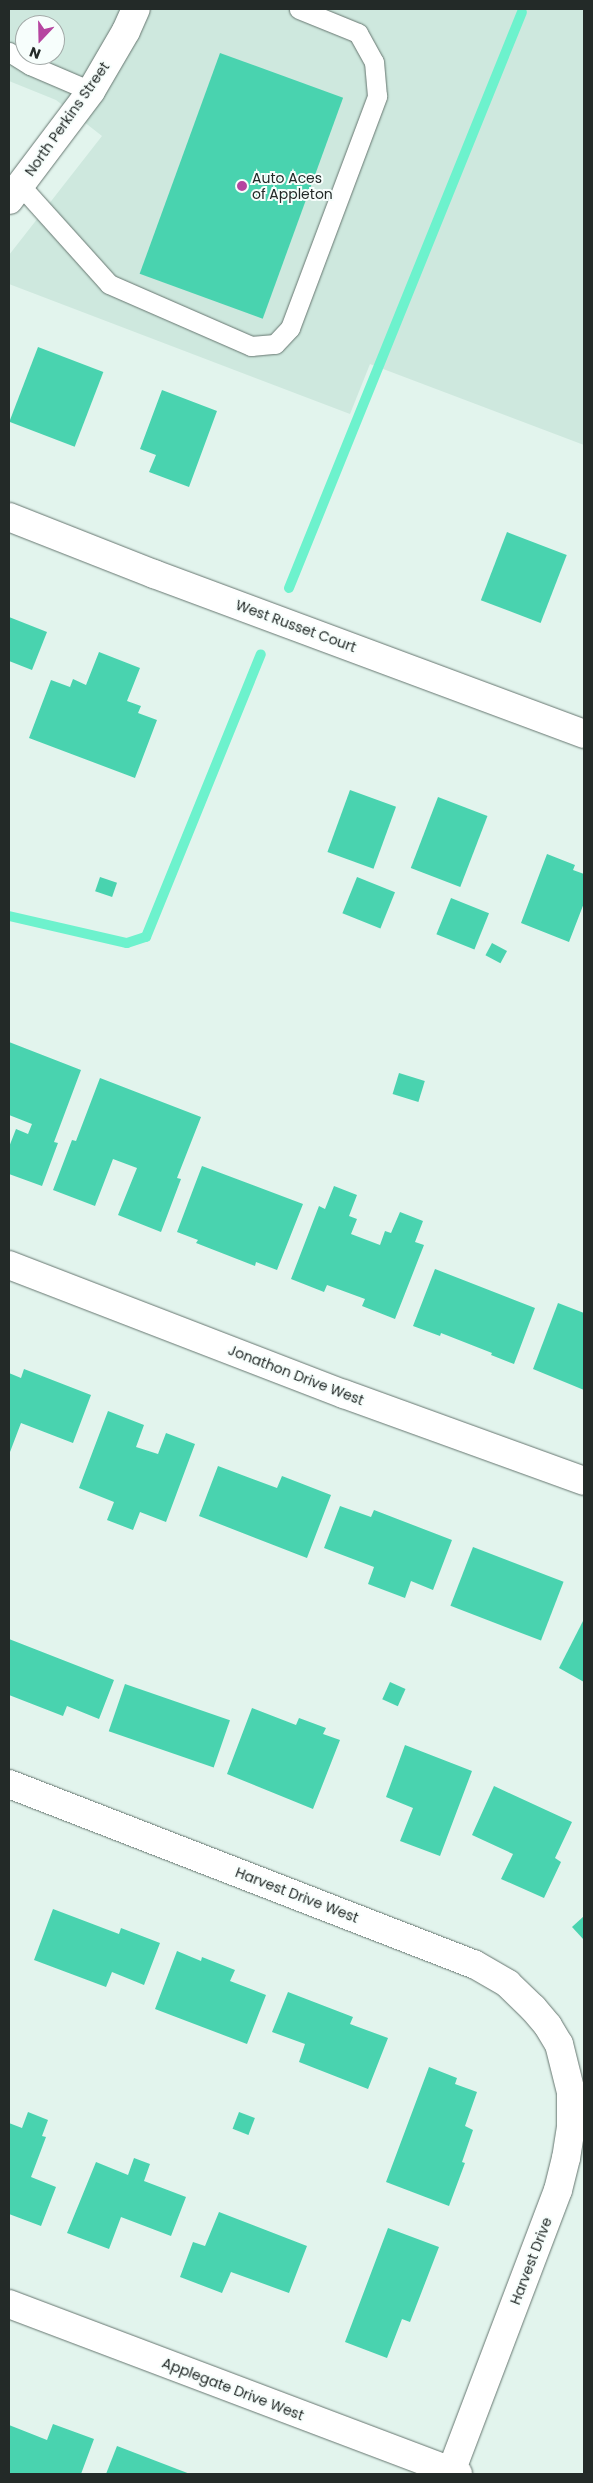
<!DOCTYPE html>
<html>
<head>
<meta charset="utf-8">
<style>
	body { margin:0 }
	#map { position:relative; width:593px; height:2483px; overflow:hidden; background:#e2f4ed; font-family:Poppins,sans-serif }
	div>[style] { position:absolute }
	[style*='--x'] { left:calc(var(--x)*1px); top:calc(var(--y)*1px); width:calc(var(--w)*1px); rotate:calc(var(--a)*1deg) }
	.built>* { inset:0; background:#cee8de }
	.stream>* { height:10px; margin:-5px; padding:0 5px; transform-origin:5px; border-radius:5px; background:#6df2cd }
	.building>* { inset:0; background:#49d3af; transform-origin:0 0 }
	.roads { filter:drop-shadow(0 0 1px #667670) drop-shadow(0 0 1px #667670) }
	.lane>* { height:19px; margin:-9.5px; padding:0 9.5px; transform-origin:9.5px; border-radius:9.5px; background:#fff }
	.street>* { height:28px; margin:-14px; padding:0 14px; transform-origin:14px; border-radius:14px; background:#fff }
	.secondary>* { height:28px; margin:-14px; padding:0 14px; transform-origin:14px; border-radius:14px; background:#fff }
	.dots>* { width:14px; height:14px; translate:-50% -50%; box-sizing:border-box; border:2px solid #f7fefc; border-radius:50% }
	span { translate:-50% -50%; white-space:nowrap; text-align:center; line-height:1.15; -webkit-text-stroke:4px #f7fefc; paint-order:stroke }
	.street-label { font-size:14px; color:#232a28 }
	.poi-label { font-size:14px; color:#232a28 }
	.left { translate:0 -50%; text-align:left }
	.frame { position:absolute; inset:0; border:10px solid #232a28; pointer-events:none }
	.north { position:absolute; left:15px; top:15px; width:50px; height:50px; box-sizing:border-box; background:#f7fefc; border:1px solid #a2a9a7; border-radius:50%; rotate:201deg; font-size:14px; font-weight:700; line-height:20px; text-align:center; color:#232a28 }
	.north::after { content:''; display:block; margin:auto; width:18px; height:22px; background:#b645a0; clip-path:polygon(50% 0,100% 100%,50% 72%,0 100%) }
</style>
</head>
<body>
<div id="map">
	<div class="built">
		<div style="clip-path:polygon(evenodd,9px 9px,584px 9px,584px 445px,370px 364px,350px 414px,9px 284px,9px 255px,102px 136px,56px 100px,9px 81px,9px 9px,25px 25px,55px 25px,55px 55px,25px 55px,25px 25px)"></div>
	</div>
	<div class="stream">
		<div style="--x:289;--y:588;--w:621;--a:-67.98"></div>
		<div style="--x:9;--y:916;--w:121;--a:12.9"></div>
		<div style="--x:127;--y:943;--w:20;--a:-18"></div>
		<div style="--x:146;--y:937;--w:305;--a:-67.9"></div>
	</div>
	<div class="building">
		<div style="left:220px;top:53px;width:131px;height:235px;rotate:20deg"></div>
		<div style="left:38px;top:347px;width:70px;height:80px;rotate:21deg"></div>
		<div style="clip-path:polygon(162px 390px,217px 411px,189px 487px,149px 472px,156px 455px,140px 449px)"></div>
		<div style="left:507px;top:532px;width:64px;height:73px;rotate:21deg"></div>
		<div style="clip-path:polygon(9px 617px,47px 632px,32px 670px,9px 661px)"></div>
		<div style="clip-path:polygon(99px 652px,140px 668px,127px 701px,141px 706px,138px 713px,157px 720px,135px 778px,29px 738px,51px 680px,70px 687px,73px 679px,86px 685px)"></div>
		<div style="left:350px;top:790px;width:49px;height:66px;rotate:20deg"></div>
		<div style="left:438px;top:797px;width:53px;height:76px;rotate:21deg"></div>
		<div style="clip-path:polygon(547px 854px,575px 865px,573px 870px,584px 874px,584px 903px,569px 942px,521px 923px)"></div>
		<div style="left:100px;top:877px;width:18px;height:15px;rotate:19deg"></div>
		<div style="left:357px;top:877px;width:41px;height:39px;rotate:22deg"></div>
		<div style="left:451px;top:898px;width:41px;height:39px;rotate:22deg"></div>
		<div style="left:492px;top:943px;width:17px;height:14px;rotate:28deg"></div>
		<div style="clip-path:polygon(9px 1042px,81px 1070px,54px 1142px,58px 1143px,42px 1186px,9px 1174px,9px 1147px,16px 1129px,28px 1134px,32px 1124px,9px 1115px)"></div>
		<div style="left:399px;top:1073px;width:27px;height:22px;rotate:17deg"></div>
		<div style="clip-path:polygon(100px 1078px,201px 1117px,177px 1178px,181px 1179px,161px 1232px,118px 1215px,137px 1168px,113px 1159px,95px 1206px,53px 1190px,72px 1140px,76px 1141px)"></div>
		<div style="clip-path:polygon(202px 1166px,303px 1204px,277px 1270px,256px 1262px,255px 1266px,196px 1243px,198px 1240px,177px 1232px)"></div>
		<div style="clip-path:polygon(334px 1186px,357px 1195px,349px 1216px,357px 1219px,351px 1234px,380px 1245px,385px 1231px,391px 1233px,400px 1212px,423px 1221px,415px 1242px,424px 1245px,395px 1319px,362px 1306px,365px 1299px,327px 1285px,324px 1292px,291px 1279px,319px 1206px,325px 1209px)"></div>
		<div style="clip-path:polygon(435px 1269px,535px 1308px,514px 1364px,491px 1355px,492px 1353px,441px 1333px,440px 1336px,413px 1326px)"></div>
		<div style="clip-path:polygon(558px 1303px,584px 1313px,584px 1390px,533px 1369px)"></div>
		<div style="clip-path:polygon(24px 1369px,91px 1395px,73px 1443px,21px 1423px,10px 1452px,9px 1452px,9px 1373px,21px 1378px)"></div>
		<div style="clip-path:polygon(108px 1411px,144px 1425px,136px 1447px,158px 1454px,166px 1433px,195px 1444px,166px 1522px,140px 1512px,133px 1530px,107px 1520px,114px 1502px,79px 1488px)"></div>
		<div style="clip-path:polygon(218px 1466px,277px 1488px,282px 1476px,331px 1495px,307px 1558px,199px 1516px)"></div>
		<div style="clip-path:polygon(340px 1506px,371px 1517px,374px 1510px,452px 1540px,433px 1590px,411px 1581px,405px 1598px,368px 1584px,374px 1567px,324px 1548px)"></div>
		<div style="left:473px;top:1547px;width:97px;height:63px;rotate:21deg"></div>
		<div style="clip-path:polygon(584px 1619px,584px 1682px,559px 1668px)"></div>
		<div style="clip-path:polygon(9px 1639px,114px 1680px,99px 1719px,67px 1706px,63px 1716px,9px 1695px)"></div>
		<div style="left:390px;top:1682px;width:17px;height:19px;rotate:24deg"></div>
		<div style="left:125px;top:1684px;width:111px;height:50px;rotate:19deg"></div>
		<div style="clip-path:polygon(252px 1708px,296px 1725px,299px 1718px,326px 1728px,323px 1734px,340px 1740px,313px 1809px,227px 1774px)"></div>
		<div style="clip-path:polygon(405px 1745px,472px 1771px,440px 1856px,400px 1841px,413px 1808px,386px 1797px)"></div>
		<div style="clip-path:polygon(494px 1786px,572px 1822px,555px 1858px,561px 1862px,544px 1898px,501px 1879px,513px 1854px,472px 1835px)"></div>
		<div style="clip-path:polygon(53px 1909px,119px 1934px,121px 1928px,160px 1943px,144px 1985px,112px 1972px,106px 1987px,34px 1960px)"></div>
		<div style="clip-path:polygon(584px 1916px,584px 1940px,572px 1927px)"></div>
		<div style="clip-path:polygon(177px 1951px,201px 1961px,202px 1957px,235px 1970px,230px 1981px,266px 1995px,247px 2044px,155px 2009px)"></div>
		<div style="clip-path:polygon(288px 1992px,353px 2017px,350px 2024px,388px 2038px,368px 2089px,299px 2062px,305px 2044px,272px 2032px)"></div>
		<div style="clip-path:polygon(429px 2067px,457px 2078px,455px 2084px,477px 2092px,465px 2126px,473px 2130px,462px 2162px,465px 2163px,449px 2206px,386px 2182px)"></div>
		<div style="clip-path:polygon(28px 2112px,48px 2120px,42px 2136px,46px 2137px,31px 2177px,56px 2187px,41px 2226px,9px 2214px,9px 2123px,22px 2128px)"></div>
		<div style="left:239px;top:2112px;width:17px;height:18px;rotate:21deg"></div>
		<div style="clip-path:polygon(134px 2158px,150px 2164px,144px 2181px,186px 2197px,171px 2236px,121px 2217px,109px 2249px,67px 2233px,96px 2162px,128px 2175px)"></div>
		<div style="clip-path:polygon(219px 2212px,307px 2246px,289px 2293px,231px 2272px,222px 2293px,180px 2277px,193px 2242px,205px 2246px)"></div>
		<div style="clip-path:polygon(388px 2228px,439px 2247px,410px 2322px,402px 2319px,387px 2358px,345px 2342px)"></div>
		<div style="clip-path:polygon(53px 2424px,94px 2439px,81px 2474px,9px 2474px,9px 2425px,47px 2440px)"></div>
		<div style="clip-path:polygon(117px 2446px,190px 2474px,106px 2474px)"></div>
	</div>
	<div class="roads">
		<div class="lane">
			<div style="--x:9;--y:52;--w:25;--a:32"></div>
			<div style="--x:30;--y:65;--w:66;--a:23.1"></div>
			<div style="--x:20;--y:185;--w:133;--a:48"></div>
			<div style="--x:109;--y:284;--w:155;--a:23.6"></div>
			<div style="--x:251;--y:346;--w:24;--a:-5"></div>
			<div style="--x:275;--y:344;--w:22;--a:-47"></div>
			<div style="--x:290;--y:328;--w:248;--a:-69.4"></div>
			<div style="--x:377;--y:96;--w:34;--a:-95"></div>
			<div style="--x:374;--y:62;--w:33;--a:-119"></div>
			<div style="--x:358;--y:33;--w:64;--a:-157.9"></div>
		</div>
		<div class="street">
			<div style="--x:9;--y:517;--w:156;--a:21.5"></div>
			<div style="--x:154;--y:574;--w:459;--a:20.4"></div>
			<div style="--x:9;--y:1265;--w:359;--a:21.1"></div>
			<div style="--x:344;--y:1394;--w:255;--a:19.9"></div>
			<div style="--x:9;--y:1784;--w:499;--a:21.2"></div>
			<div style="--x:474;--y:1964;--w:39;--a:30"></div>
			<div style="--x:508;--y:1984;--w:35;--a:44"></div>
			<div style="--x:533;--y:2008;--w:23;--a:50"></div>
			<div style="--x:548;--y:2026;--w:21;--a:59"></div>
			<div style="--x:559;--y:2044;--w:49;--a:76"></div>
			<div style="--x:571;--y:2092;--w:35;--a:90"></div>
			<div style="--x:571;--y:2127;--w:31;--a:99"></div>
			<div style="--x:566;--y:2158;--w:33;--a:104"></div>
			<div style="--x:558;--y:2190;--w:304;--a:110.8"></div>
			<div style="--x:9;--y:2304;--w:480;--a:20.7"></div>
		</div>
		<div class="secondary">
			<div style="--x:9;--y:200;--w:136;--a:-53"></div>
			<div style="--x:91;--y:91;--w:69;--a:-59.7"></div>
			<div style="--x:126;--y:31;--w:24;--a:-66"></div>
		</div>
	</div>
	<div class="dots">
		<div style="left:242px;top:186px;background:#b645a0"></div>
	</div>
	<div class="street-label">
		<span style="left:67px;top:119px;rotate:-55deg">North Perkins Street</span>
		<span style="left:296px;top:626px;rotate:20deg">West Russet Court</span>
		<span style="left:296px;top:1375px;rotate:21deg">Jonathon Drive West</span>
		<span style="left:297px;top:1895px;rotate:21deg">Harvest Drive West</span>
		<span style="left:531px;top:2261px;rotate:-69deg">Harvest Drive</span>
		<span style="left:233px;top:2389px;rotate:21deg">Applegate Drive West</span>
	</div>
	<div class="poi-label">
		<span class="left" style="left:252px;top:186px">Auto Aces<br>of Appleton</span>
	</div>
	<div class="frame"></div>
	<div class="north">N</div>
</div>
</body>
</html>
